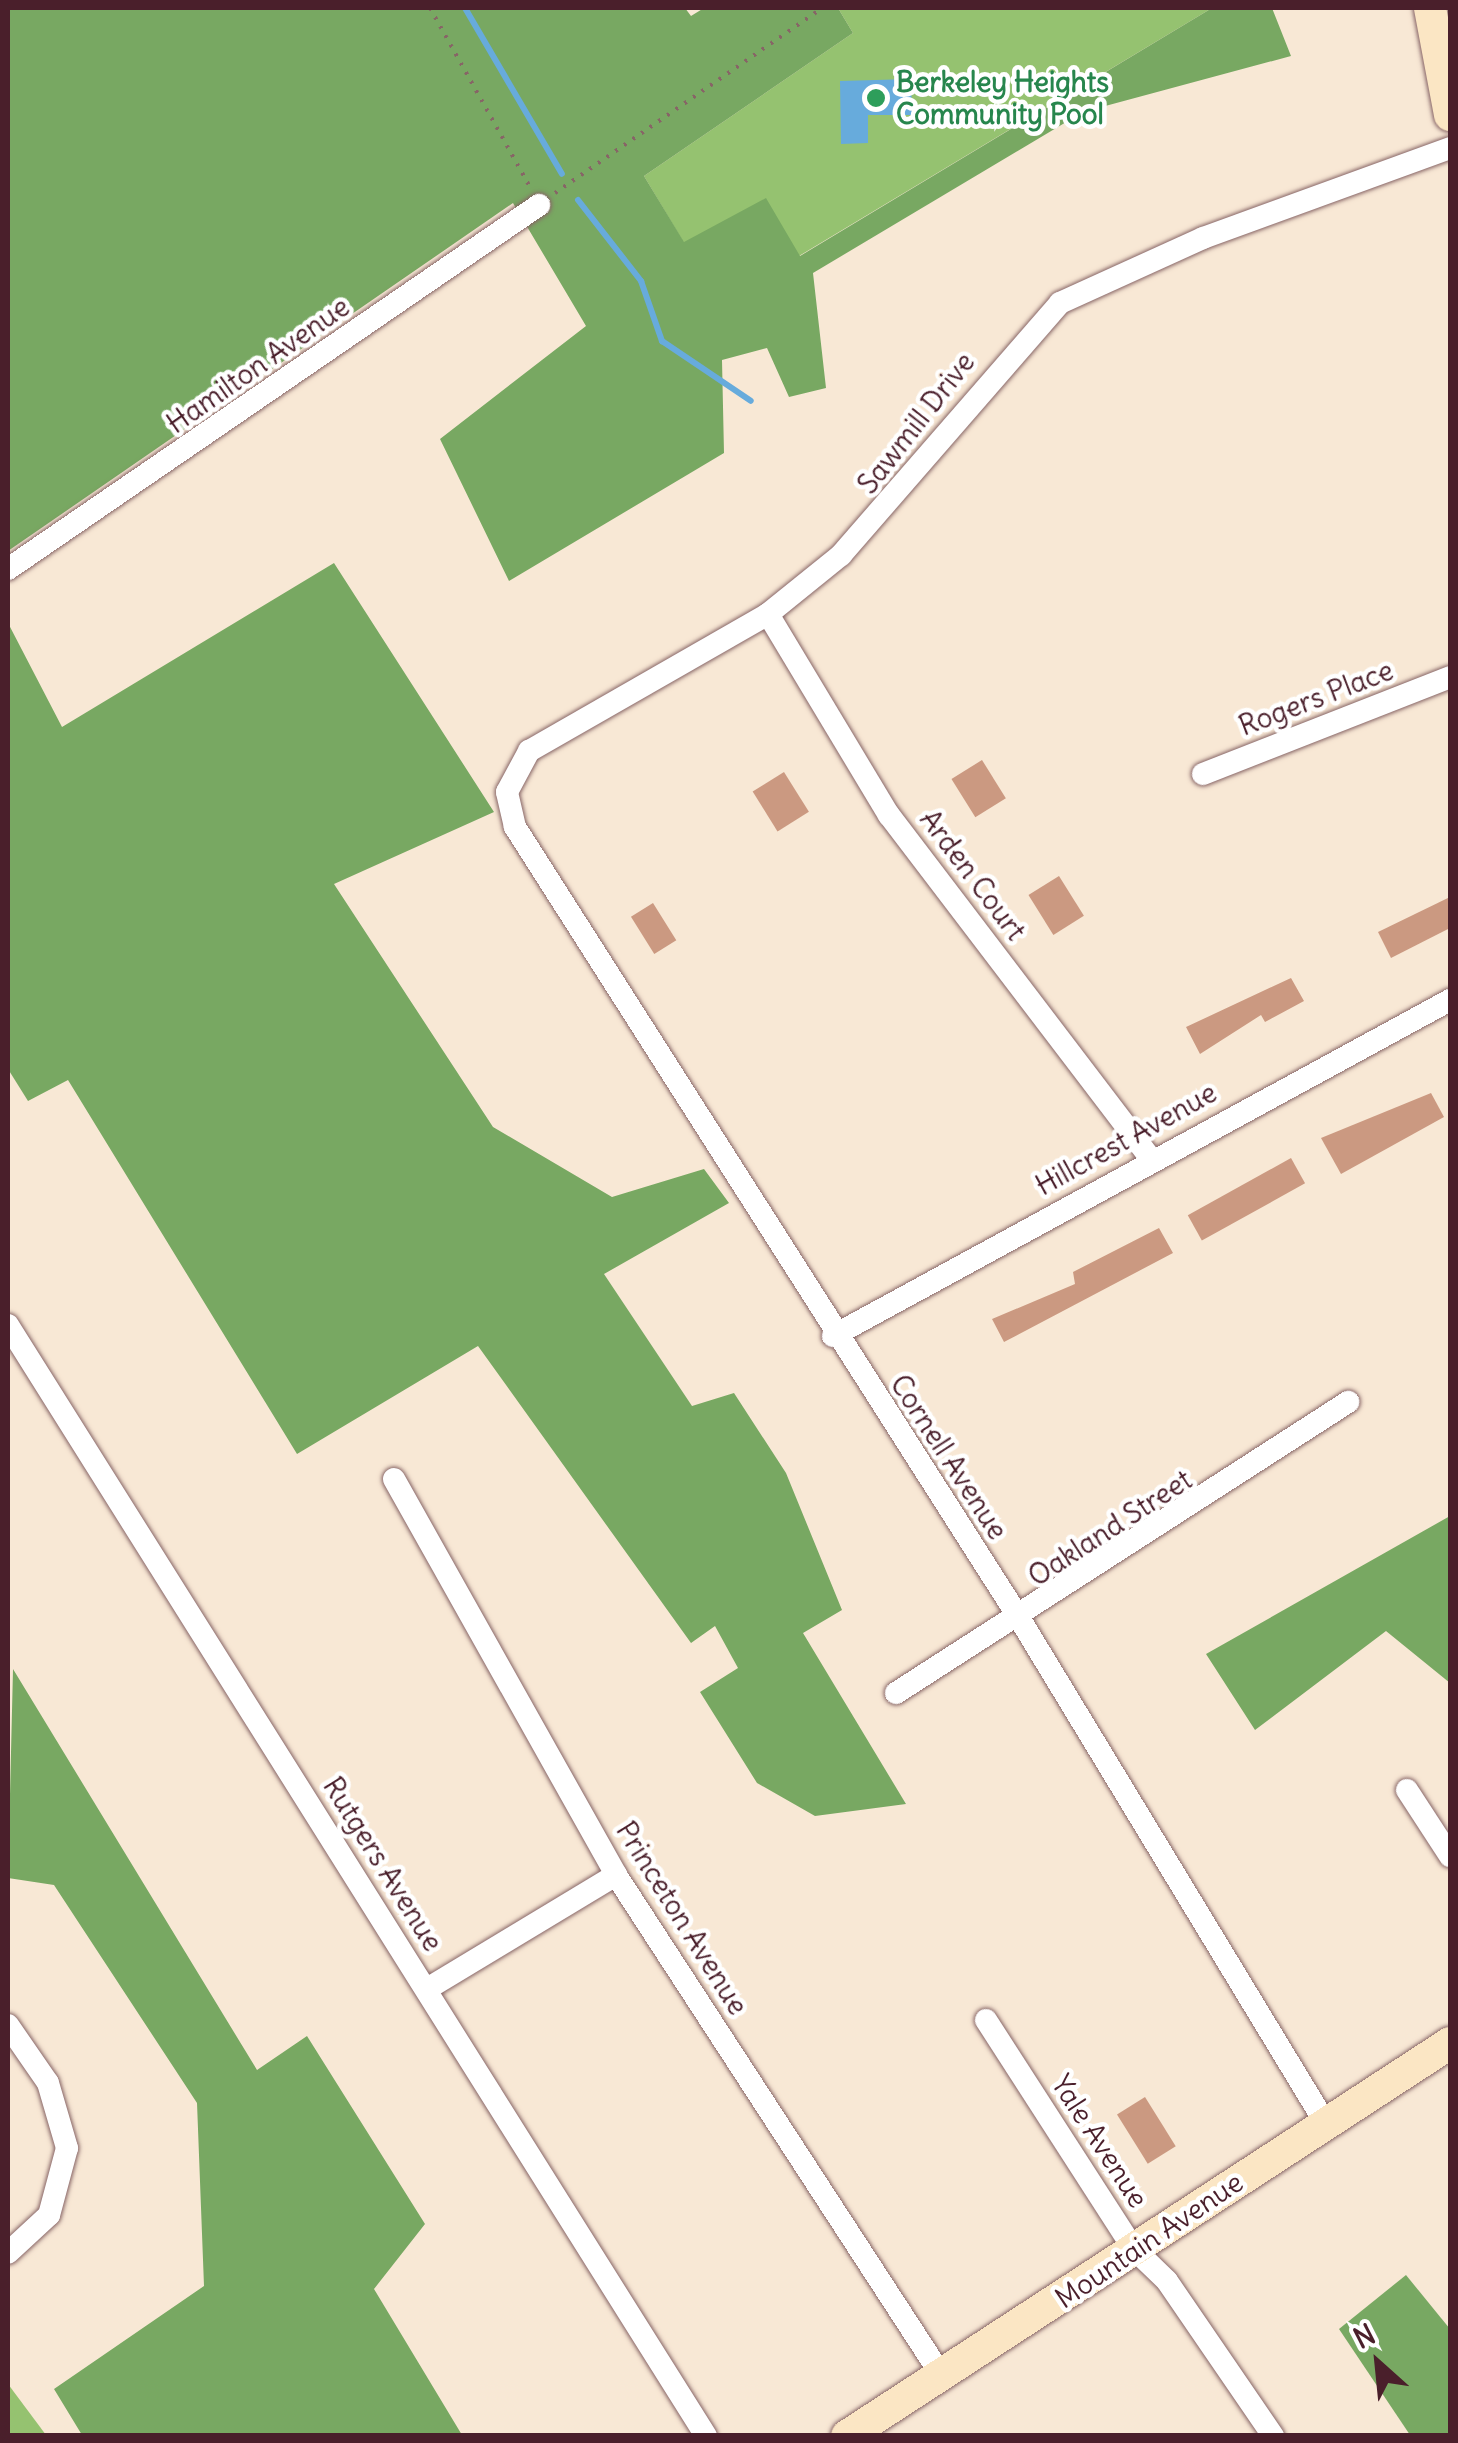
<!DOCTYPE html>
<html>
<head>
<meta charset="utf-8">
<style>
	body { margin:0 }
	#map { position:relative; width:1458px; height:2443px; overflow:hidden; background:#f8e8d5; font-family:Delius,sans-serif }
	div>[style] { position:absolute }
	[style*='--x'] { left:calc(var(--x)*1px); top:calc(var(--y)*1px); width:calc(var(--w)*1px); rotate:calc(var(--a)*1deg) }
	.green>* { inset:0; background:#95c270 }
	.forest>* { inset:0; background:#78a862 }
	.water>* { inset:0; background:#67abdc }
	.stream>* { height:6px; margin:-3px; padding:0 3px; transform-origin:3px; border-radius:3px; background:#67abdc }
	.building>* { inset:0; background:#cb9981; transform-origin:0 0 }
	.path>* { height:4px; margin-top:-2px; transform-origin:0; background:repeating-linear-gradient(90deg,#876566 0 2.5px,transparent 0 10.5px) }
	.roads { filter:drop-shadow(0 0 2px #876566) drop-shadow(0 0 2px #876566) }
	.minor>* { height:22px; margin:-11px; padding:0 11px; transform-origin:11px; border-radius:11px; background:#fff }
	.secondary>* { height:32px; margin:-16px; padding:0 16px; transform-origin:16px; border-radius:16px; background:#fbe6c4 }
	.dots>* { width:28px; height:28px; translate:-50% -50%; box-sizing:border-box; border:5px solid #fff; border-radius:50% }
	span { translate:-50% -50%; white-space:nowrap; text-align:center; line-height:1.15; -webkit-text-stroke:9px #fff; paint-order:stroke }
	.leisure-label { font-size:28px; color:#27864d; font-weight:700 }
	.left { translate:0 -50%; text-align:left }
	.street-label { font-size:28px; color:#4a1f2b }
	.frame { position:absolute; inset:0; border:10px solid #4a1f2b; pointer-events:none }
	.north { position:absolute; left:1328px; top:2313px; width:100px; height:100px; -webkit-text-stroke:8px #fff; paint-order:stroke; rotate:333deg; font-size:28px; font-weight:700; line-height:40px; text-align:center; color:#4a1f2b }
	.north::after { content:''; display:block; margin:auto; width:35px; height:45px; background:#4a1f2b; clip-path:polygon(50% 0,100% 100%,50% 72%,0 100%) }
</style>
</head>
<body>
<div id="map">
	<div class="green">
		<div style="clip-path:polygon(838px 8px,1212px 8px,799px 256px,684px 243px,644px 176px,853px 33px)"></div>
		<div style="clip-path:polygon(8px 2384px,46px 2435px,8px 2435px)"></div>
	</div>
	<div class="forest">
		<div style="clip-path:polygon(8px 8px,685px 8px,691px 16px,704px 8px,838px 8px,853px 33px,644px 176px,684px 242px,766px 198px,800px 256px,1212px 8px,1272px 8px,1291px 56px,1083px 112px,813px 273px,826px 388px,789px 397px,767px 348px,722px 360px,724px 453px,509px 581px,440px 439px,586px 326px,513px 203px,8px 551px)"></div>
		<div style="clip-path:polygon(334px 563px,494px 812px,334px 884px,493px 1127px,612px 1197px,704px 1169px,729px 1203px,604px 1274px,692px 1406px,734px 1393px,786px 1473px,842px 1610px,803px 1633px,906px 1804px,815px 1816px,757px 1783px,700px 1692px,738px 1668px,715px 1626px,691px 1643px,478px 1346px,297px 1454px,68px 1080px,28px 1101px,8px 1069px,8px 623px,62px 727px)"></div>
		<div style="clip-path:polygon(1450px 1516px,1450px 1683px,1386px 1631px,1255px 1730px,1206px 1654px)"></div>
		<div style="clip-path:polygon(13px 1669px,257px 2070px,307px 2036px,425px 2224px,374px 2289px,462px 2435px,82px 2435px,54px 2389px,204px 2286px,197px 2103px,54px 1885px,8px 1878px)"></div>
		<div style="clip-path:polygon(1406px 2275px,1450px 2329px,1450px 2435px,1410px 2435px,1339px 2329px)"></div>
	</div>
	<div class="water">
		<div style="clip-path:polygon(911px 79px,912px 115px,868px 115px,868px 143px,841px 144px,840px 81px)"></div>
	</div>
	<div class="stream">
		<div style="--x:465;--y:8;--w:192;--a:59.7"></div>
		<div style="--x:578;--y:200;--w:103;--a:52.1"></div>
		<div style="--x:641;--y:281;--w:64;--a:70.7"></div>
		<div style="--x:662;--y:341;--w:107;--a:34"></div>
	</div>
	<div class="building">
		<div style="left:982px;top:760px;width:45px;height:36px;rotate:58deg"></div>
		<div style="left:784px;top:772px;width:47px;height:37px;rotate:58deg"></div>
		<div style="left:1059px;top:876px;width:47px;height:36px;rotate:58deg"></div>
		<div style="clip-path:polygon(1450px 897px,1450px 928px,1391px 958px,1378px 932px)"></div>
		<div style="left:653px;top:903px;width:44px;height:26px;rotate:58deg"></div>
		<div style="clip-path:polygon(1291px 978px,1304px 1001px,1265px 1022px,1261px 1015px,1200px 1054px,1186px 1027px)"></div>
		<div style="clip-path:polygon(1431px 1093px,1444px 1117px,1341px 1174px,1321px 1138px)"></div>
		<div style="left:1291px;top:1158px;width:29px;height:118px;rotate:61deg"></div>
		<div style="clip-path:polygon(1159px 1228px,1173px 1253px,1004px 1342px,992px 1319px,1075px 1284px,1073px 1272px)"></div>
		<div style="left:1145px;top:2097px;width:58px;height:33px;rotate:58deg"></div>
	</div>
	<div class="path">
		<div style="--x:430;--y:8;--w:205;--a:60.8"></div>
		<div style="--x:555;--y:193;--w:325;--a:-34.7"></div>
	</div>
	<div class="roads">
		<div class="minor">
			<div style="--x:8;--y:569;--w:644;--a:-34.43"></div>
			<div style="--x:768;--y:614;--w:235;--a:59"></div>
			<div style="--x:889;--y:815;--w:431;--a:52.7"></div>
			<div style="--x:1203;--y:774;--w:265;--a:-21.4"></div>
			<div style="--x:8;--y:1325;--w:1312;--a:57.86"></div>
			<div style="--x:833;--y:1336;--w:703;--a:-28.57"></div>
			<div style="--x:394;--y:1479;--w:454;--a:60.7"></div>
			<div style="--x:616;--y:1875;--w:598;--a:56.95"></div>
			<div style="--x:896;--y:1693;--w:538;--a:-32.77"></div>
			<div style="--x:1407;--y:1790;--w:79;--a:56.9"></div>
			<div style="--x:427;--y:1989;--w:221;--a:-31.1"></div>
			<div style="--x:986;--y:2020;--w:271;--a:57.2"></div>
			<div style="--x:1133;--y:2248;--w:47;--a:44.1"></div>
			<div style="--x:1167;--y:2281;--w:188;--a:55.6"></div>
			<div style="--x:8;--y:2025;--w:70;--a:55.4"></div>
			<div style="--x:48;--y:2083;--w:68;--a:73.7"></div>
			<div style="--x:67;--y:2148;--w:69;--a:105"></div>
			<div style="--x:49;--y:2215;--w:56;--a:137.2"></div>
			<div style="--x:1326;--y:2124;--w:588;--a:-121.23"></div>
			<div style="--x:1021;--y:1621;--w:942;--a:-122.51"></div>
			<div style="--x:515;--y:827;--w:36;--a:-103"></div>
			<div style="--x:507;--y:792;--w:47;--a:-61.8"></div>
			<div style="--x:529;--y:751;--w:275;--a:-29.8"></div>
			<div style="--x:768;--y:614;--w:94;--a:-38.9"></div>
			<div style="--x:841;--y:555;--w:334;--a:-49"></div>
			<div style="--x:1060;--y:303;--w:157;--a:-24.4"></div>
			<div style="--x:1203;--y:238;--w:263;--a:-20"></div>
		</div>
		<div class="secondary">
			<div style="--x:1430;--y:8;--w:109;--a:79.4"></div>
			<div style="--x:847;--y:2436;--w:720;--a:-33.09"></div>
		</div>
	</div>
	<div class="dots">
		<div style="left:876px;top:98px;background:#2e9e5b"></div>
	</div>
	<div class="leisure-label">
		<span class="left" style="left:896px;top:98px">Berkeley Heights<br>Community Pool</span>
	</div>
	<div class="street-label">
		<span style="left:258px;top:365px;rotate:-35deg">Hamilton Avenue</span>
		<span style="left:916px;top:423px;rotate:-52deg">Sawmill Drive</span>
		<span style="left:1316px;top:698px;rotate:-21deg">Rogers Place</span>
		<span style="left:973px;top:875px;rotate:53deg">Arden Court</span>
		<span style="left:1126px;top:1139px;rotate:-29deg">Hillcrest Avenue</span>
		<span style="left:949px;top:1457px;rotate:57deg">Cornell Avenue</span>
		<span style="left:1110px;top:1528px;rotate:-33deg">Oakland Street</span>
		<span style="left:383px;top:1864px;rotate:58deg">Rutgers Avenue</span>
		<span style="left:682px;top:1918px;rotate:58deg">Princeton Avenue</span>
		<span style="left:1100px;top:2141px;rotate:57deg">Yale Avenue</span>
		<span style="left:1149px;top:2240px;rotate:-34deg">Mountain Avenue</span>
	</div>
	<div class="frame"></div>
	<div class="north">N</div>
</div>
</body>
</html>
